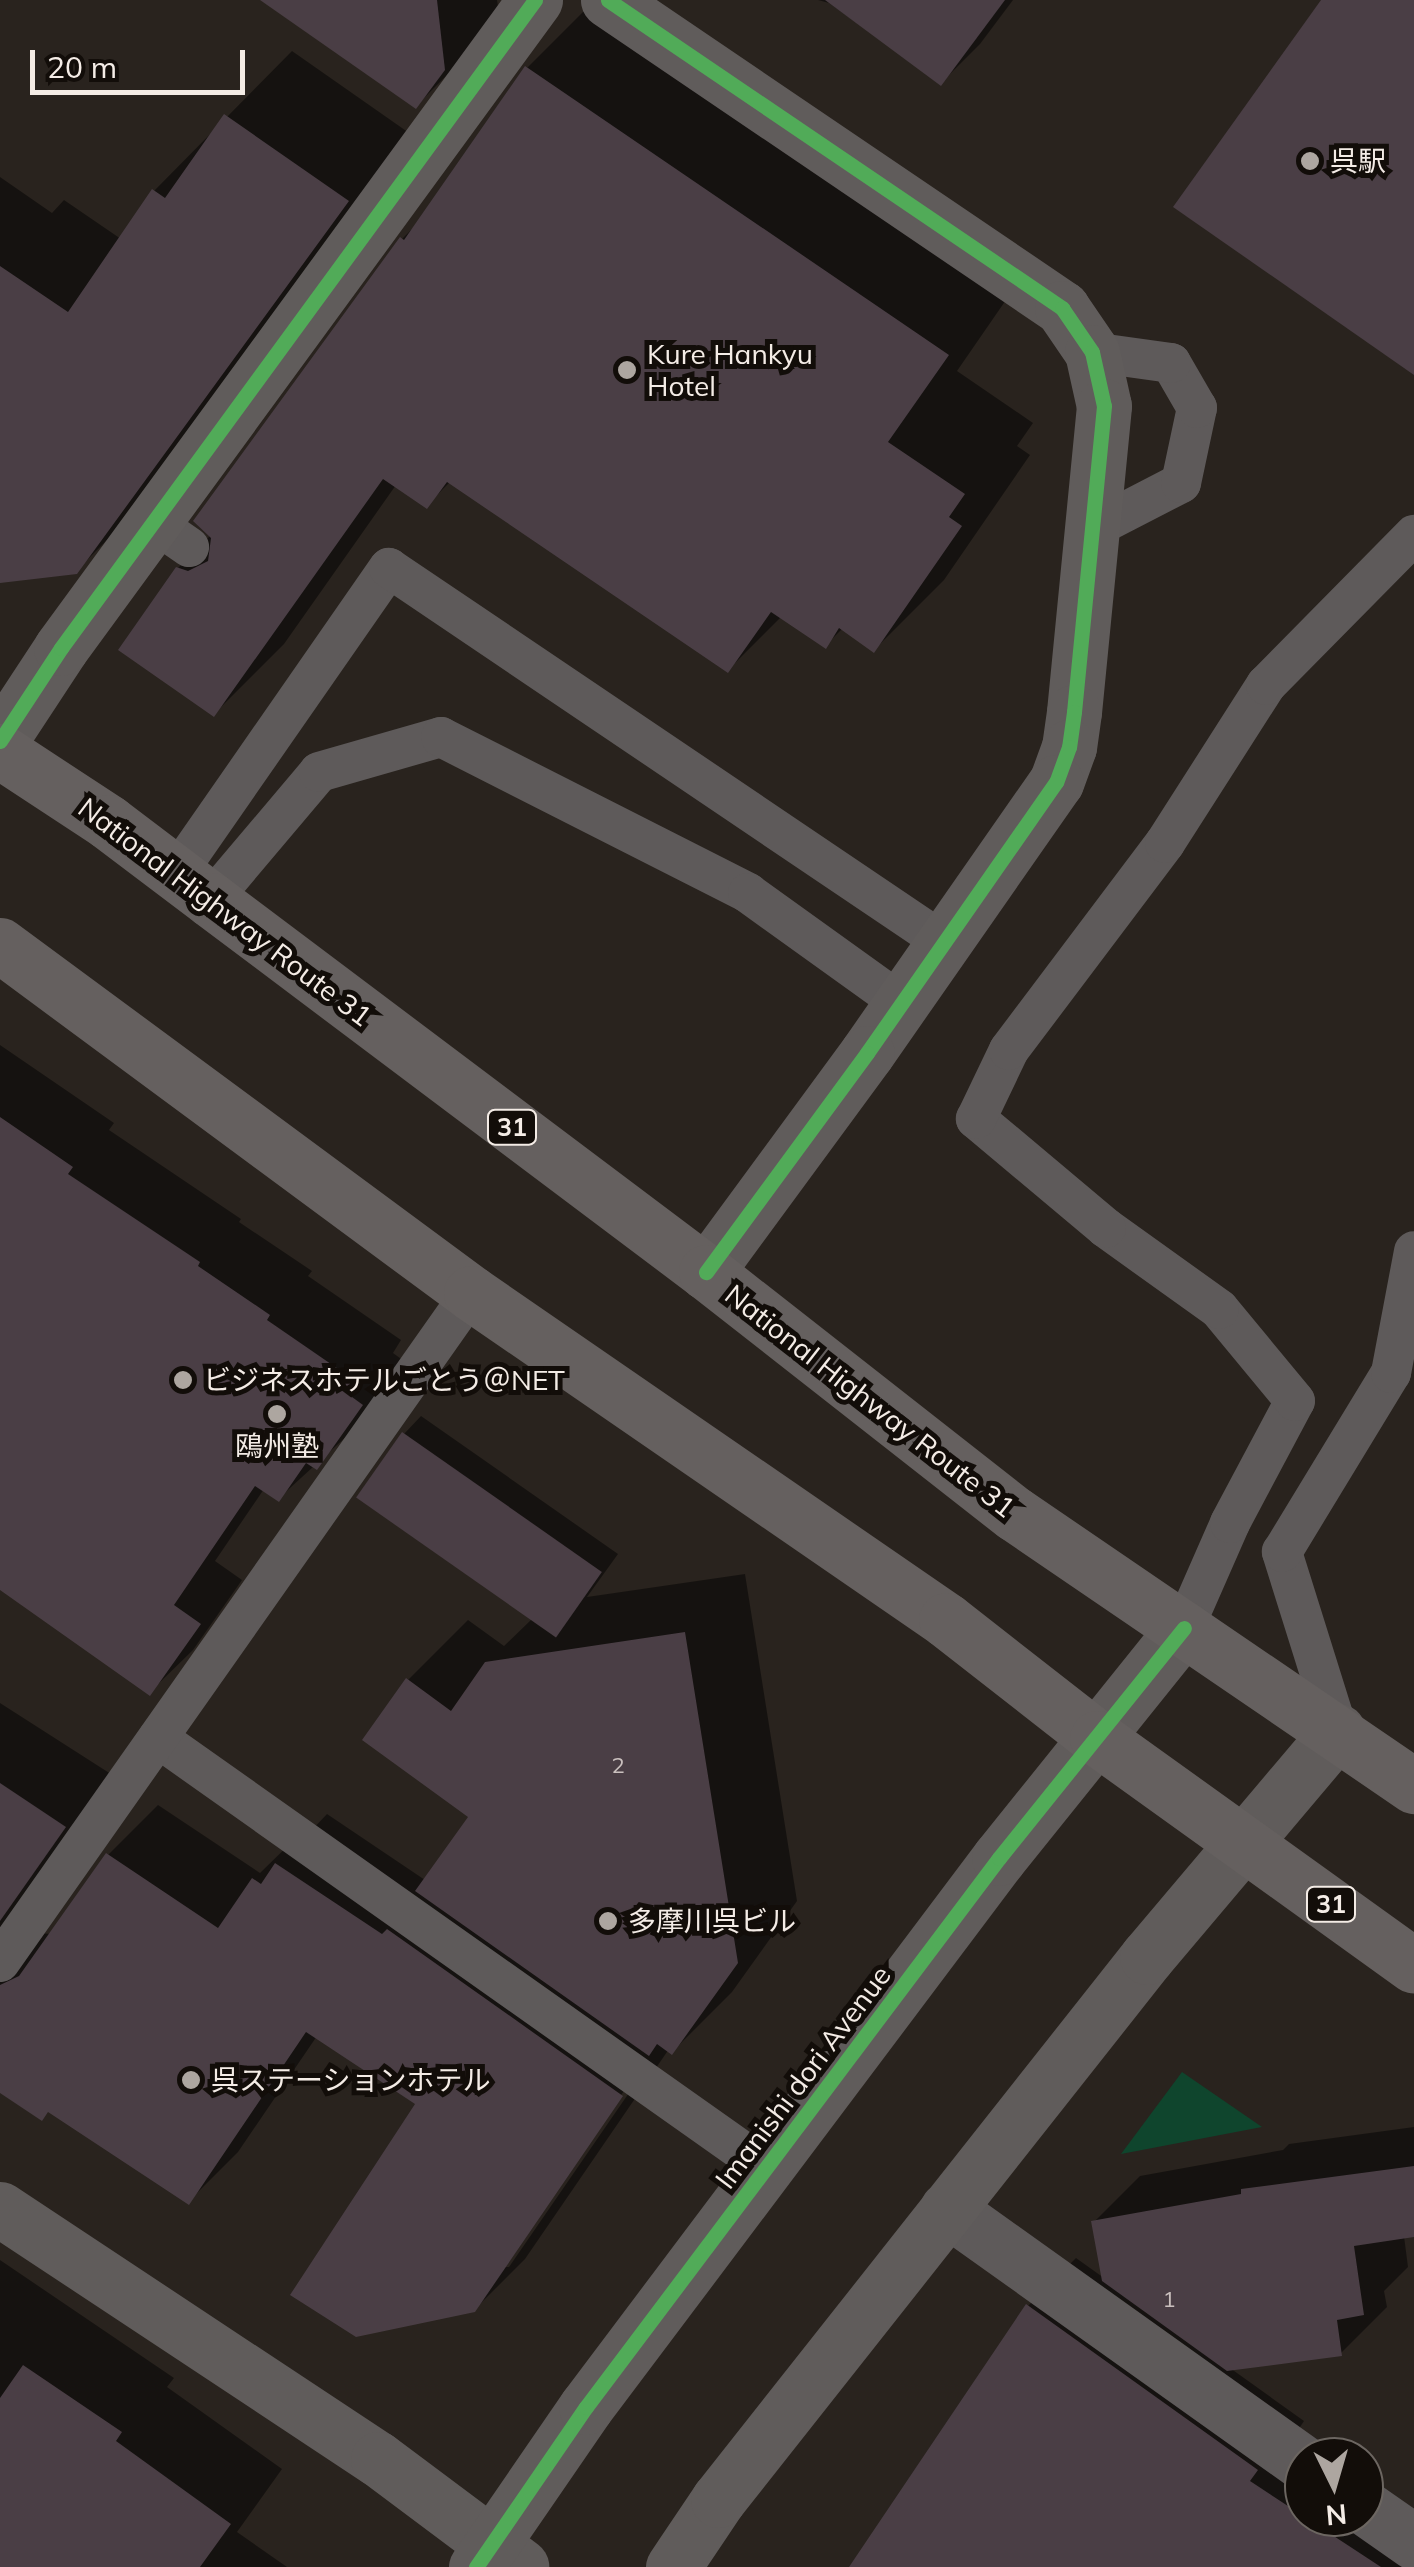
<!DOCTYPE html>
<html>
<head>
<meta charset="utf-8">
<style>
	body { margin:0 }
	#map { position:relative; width:1414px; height:2567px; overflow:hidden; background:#29231e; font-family:Mulish,"Noto Sans JP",sans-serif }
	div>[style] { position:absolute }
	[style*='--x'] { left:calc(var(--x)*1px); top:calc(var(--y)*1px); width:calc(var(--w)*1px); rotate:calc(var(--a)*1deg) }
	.green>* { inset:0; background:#0f452d }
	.shadow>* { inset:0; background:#0007 }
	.building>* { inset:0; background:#4a3e45; transform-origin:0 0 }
	.lane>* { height:40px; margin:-20px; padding:0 20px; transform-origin:20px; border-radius:20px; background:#5e5a5a }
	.street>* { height:55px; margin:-27.5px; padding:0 27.5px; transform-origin:27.5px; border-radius:27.5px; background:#5e5a5a }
	.secondary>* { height:55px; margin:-27.5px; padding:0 27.5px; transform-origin:27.5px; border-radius:27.5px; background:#605c5b }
	.highway>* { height:55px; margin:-27.5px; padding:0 27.5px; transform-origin:27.5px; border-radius:27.5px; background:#65605f }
	.cycleway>* { height:15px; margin:-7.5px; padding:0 7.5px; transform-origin:7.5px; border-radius:7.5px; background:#51ab58 }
	.dots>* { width:28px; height:28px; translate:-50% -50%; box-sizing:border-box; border:5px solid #120d09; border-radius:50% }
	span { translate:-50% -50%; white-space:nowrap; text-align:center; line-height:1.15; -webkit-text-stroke:10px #120d09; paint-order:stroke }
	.number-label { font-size:22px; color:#cac0be }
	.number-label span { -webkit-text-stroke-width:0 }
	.shield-label span { padding:2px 8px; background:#120d09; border:2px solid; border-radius:8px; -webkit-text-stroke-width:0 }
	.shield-label { font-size:25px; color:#f4ece6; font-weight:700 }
	.poi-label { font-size:28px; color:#f4ece6 }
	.left { translate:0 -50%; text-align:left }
	.street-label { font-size:28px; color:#f4ece6 }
	.north { position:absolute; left:1284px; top:2437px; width:100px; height:100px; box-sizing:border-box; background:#120d09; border:2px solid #6c6661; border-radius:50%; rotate:175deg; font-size:28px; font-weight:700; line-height:40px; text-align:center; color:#f4ece6 }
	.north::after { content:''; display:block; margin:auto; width:35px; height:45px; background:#ada6a0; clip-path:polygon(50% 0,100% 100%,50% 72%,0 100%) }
	.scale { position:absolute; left:30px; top:50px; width:215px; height:45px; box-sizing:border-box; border:5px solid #f4ece6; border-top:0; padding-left:12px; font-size:30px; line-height:35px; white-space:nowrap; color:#f4ece6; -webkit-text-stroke:8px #120d09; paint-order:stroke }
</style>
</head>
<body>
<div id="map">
	<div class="green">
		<div style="clip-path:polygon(1182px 2072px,1262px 2127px,1121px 2154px)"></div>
	</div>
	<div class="shadow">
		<div style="clip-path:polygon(294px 0,497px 0,499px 13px,471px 51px,416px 106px)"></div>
		<div style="clip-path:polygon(595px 0,1017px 284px,957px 371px,1033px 423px,1017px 446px,1030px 455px,944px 580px,874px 650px,843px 628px,825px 646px,782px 616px,728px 670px,451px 481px,427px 505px,396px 485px,284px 644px,214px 714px,178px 568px,211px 535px,196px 520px,402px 239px,422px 219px,527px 68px)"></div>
		<div style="clip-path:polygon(818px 0,1013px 0,980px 44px,941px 83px,829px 3px)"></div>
		<div style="clip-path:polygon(292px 51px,412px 135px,142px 505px,76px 571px,0 566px,0 177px,52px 213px,64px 200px,121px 239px,154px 191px)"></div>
		<div style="clip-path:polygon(0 1045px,114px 1123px,109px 1130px,241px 1219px,239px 1222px,312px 1271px,308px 1276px,401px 1340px,393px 1353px,404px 1361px,360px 1424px,278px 1499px,264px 1489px,215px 1561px,242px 1580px,193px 1650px,150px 1692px,0 1586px)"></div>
		<div style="clip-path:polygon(evenodd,421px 1416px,618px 1554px,587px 1597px,745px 1574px,797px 1901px,732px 1992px,672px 2052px,669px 2049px,525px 2259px,474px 2310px,419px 2103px,317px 2036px,238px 2152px,188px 2202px,49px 2110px,0 2090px,0 1703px,114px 1776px,37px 1933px,52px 1934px,108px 1855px,158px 1805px,260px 1873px,304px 1830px,309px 1833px,327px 1814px,425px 1880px,471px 1816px,408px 1680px,468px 1620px,504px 1646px,533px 1618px,404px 1434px,421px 1416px,628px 2085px,633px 2087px,509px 2267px,503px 2267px,628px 2085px)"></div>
		<div style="clip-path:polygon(1414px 2127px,1414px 2235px,1404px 2236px,1408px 2267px,1384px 2291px,1387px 2307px,1341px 2353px,1230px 2368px,1304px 2421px,1296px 2433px,1333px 2457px,1304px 2457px,1304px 2517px,1364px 2517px,1364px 2477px,1414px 2510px,1414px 2567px,857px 2567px,1028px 2306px,1076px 2258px,1104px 2278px,1094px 2222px,1140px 2176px,1283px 2150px,1289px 2144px)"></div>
		<div style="clip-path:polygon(0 2260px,174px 2378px,167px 2387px,282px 2469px,237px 2532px,287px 2567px,0 2567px)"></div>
	</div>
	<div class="building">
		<div style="clip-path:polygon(260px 0,437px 0,445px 70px,416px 109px)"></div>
		<div style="clip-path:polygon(825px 0,1005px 0,941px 86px)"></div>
		<div style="clip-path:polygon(1321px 0,1414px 0,1414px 375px,1173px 207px)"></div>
		<div style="clip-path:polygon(525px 66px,949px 355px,888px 442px,965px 494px,949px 517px,962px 526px,874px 653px,839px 628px,826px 649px,771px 612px,728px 673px,447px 482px,427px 509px,383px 479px,214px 717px,118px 650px,176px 567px,188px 571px,208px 561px,211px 538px,193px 521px,400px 237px,404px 240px)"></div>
		<div style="clip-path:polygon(224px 114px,349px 201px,77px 574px,0 583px,0 266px,68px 312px,152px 189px,165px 198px)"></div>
		<div style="clip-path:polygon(0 1117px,73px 1167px,68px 1174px,200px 1262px,198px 1266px,270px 1315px,267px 1320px,360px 1384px,352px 1397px,363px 1405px,317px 1470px,306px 1463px,279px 1502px,255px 1486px,174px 1605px,201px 1624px,150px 1696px,0 1590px)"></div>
		<div style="left:402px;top:1432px;width:244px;height:80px;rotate:35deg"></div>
		<div style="clip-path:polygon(685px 1632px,738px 1963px,672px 2055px,657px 2044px,649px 2056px,415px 1891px,468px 1817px,362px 1740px,406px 1678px,451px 1711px,485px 1662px)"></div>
		<div style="clip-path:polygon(0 1783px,66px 1827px,0 1921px)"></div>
		<div style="clip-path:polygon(106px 1853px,218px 1928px,252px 1878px,261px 1884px,275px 1863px,382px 1934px,387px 1929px,623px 2096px,475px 2312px,356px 2337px,290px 2295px,415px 2104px,306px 2032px,189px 2205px,48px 2112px,42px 2121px,0 2093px,0 1985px,19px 1976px)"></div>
		<div style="clip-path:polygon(1414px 2166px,1414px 2237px,1354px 2246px,1364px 2315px,1337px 2320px,1342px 2356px,1227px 2371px,1102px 2281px,1091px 2221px,1241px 2194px,1241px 2189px)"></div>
		<div style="clip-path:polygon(1026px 2304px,1258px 2470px,1250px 2481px,1381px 2567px,849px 2567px)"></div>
		<div style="clip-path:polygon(23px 2365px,122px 2432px,116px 2441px,231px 2524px,200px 2567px,0 2567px,0 2398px)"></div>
	</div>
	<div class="lane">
		<div style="--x:153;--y:522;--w:44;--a:34.8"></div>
		<div style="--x:1092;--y:529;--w:100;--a:-27.3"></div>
		<div style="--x:1181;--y:483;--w:77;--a:-78"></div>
		<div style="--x:1197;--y:408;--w:52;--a:-120"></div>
		<div style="--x:1171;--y:363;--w:80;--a:-172.1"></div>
		<div style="--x:176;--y:874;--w:373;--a:-55.2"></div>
		<div style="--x:389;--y:568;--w:668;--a:34.02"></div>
		<div style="--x:211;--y:900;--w:167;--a:-49.8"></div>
		<div style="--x:319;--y:772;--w:127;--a:-16"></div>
		<div style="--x:441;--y:737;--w:344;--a:26.9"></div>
		<div style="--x:748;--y:893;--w:188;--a:35.7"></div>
		<div style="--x:1184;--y:1628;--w:115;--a:-66.3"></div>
		<div style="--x:1230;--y:1523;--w:138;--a:-62"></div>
		<div style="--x:1295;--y:1401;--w:119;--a:-129.6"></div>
		<div style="--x:1219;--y:1309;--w:139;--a:-144.4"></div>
		<div style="--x:1106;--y:1228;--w:170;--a:-140"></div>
		<div style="--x:976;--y:1119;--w:76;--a:-64.4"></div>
		<div style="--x:1009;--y:1050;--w:259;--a:-53"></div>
		<div style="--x:1165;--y:843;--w:188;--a:-57.4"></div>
		<div style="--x:1266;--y:685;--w:211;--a:-45.4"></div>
		<div style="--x:1338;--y:1731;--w:188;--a:-107.4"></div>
		<div style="--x:1282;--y:1552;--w:210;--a:-58.7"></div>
		<div style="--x:1391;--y:1373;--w:124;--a:-79.3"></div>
		<div style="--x:158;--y:1738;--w:745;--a:35.27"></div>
		<div style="--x:0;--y:1962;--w:818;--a:-54.85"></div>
	</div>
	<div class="street">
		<div style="--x:947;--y:2209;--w:439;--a:35.5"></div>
		<div style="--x:1364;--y:2507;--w:61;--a:35"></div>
	</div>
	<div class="secondary">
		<div style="--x:608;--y:0;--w:549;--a:34.15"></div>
		<div style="--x:1062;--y:308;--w:53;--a:55.7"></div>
		<div style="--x:1092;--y:352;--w:55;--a:77.5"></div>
		<div style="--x:1104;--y:406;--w:307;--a:95.6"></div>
		<div style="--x:1074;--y:712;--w:35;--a:98"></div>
		<div style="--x:1069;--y:747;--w:37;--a:110"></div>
		<div style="--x:1056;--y:782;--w:330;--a:124.9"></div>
		<div style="--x:867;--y:1053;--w:272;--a:126.3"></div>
		<div style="--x:0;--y:741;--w:111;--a:-56.7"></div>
		<div style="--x:61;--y:648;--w:803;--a:-53.82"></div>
		<div style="--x:0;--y:2209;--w:453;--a:33.5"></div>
		<div style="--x:378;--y:2459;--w:179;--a:36.8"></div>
		<div style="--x:476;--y:2567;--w:194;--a:-55.5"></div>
		<div style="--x:586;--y:2407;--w:687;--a:-53.05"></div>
		<div style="--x:999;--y:1858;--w:295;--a:-51.2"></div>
		<div style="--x:673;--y:2567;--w:81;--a:-56.1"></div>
		<div style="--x:718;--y:2500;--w:692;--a:-51.69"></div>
		<div style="--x:1147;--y:1957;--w:296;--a:-49.8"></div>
	</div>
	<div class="highway">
		<div style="--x:0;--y:751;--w:129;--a:33.3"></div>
		<div style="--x:108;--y:822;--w:129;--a:37.1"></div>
		<div style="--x:211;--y:900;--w:619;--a:36.93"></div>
		<div style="--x:706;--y:1272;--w:392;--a:38.1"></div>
		<div style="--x:1015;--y:1514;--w:483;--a:34.3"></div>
		<div style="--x:0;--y:945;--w:586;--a:36.46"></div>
		<div style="--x:471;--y:1293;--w:577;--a:34.54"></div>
		<div style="--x:946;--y:1620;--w:192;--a:38"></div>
		<div style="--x:1097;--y:1738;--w:390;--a:35.7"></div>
	</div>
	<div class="cycleway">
		<div style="--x:608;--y:0;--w:549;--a:34.15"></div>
		<div style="--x:1062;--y:308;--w:53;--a:55.7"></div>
		<div style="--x:1092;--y:352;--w:55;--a:77.5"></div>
		<div style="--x:1104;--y:406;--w:307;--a:95.6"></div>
		<div style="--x:1074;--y:712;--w:35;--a:98"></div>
		<div style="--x:1069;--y:747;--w:37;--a:110"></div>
		<div style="--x:1056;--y:782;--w:330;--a:124.9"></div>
		<div style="--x:867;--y:1053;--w:272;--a:126.3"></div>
		<div style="--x:0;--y:741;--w:111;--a:-56.7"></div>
		<div style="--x:61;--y:648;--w:803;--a:-53.82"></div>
		<div style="--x:476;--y:2567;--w:194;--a:-55.5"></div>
		<div style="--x:586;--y:2407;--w:687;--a:-53.05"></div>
		<div style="--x:999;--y:1858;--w:295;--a:-51.2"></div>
	</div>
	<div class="dots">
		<div style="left:1310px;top:161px;background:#ada6a0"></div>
		<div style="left:627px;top:370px;background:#ada6a0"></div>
		<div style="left:183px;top:1380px;background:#ada6a0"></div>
		<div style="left:277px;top:1414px;background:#ada6a0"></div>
		<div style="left:608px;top:1921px;background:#ada6a0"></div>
		<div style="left:191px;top:2080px;background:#ada6a0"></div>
	</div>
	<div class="number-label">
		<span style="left:618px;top:1766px">2</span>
		<span style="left:1169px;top:2300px">1</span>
	</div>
	<div class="shield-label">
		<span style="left:512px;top:1127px">31</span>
		<span style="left:1331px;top:1904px">31</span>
	</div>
	<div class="poi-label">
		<span class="left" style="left:1330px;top:161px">呉駅</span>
		<span class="left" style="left:647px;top:370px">Kure Hankyu<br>Hotel</span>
		<span class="left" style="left:203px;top:1380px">ビジネスホテルごとう＠NET</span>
		<span style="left:277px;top:1446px">鴎州塾</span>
		<span class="left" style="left:628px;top:1921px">多摩川呉ビル</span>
		<span class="left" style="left:211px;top:2080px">呉ステーションホテル</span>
	</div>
	<div class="street-label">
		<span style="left:225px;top:912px;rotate:37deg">National Highway Route 31</span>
		<span style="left:870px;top:1401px;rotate:38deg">National Highway Route 31</span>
		<span style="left:803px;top:2077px;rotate:-53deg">Imanishi dori Avenue</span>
	</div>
	<div class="north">N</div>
	<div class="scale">20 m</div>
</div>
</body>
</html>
